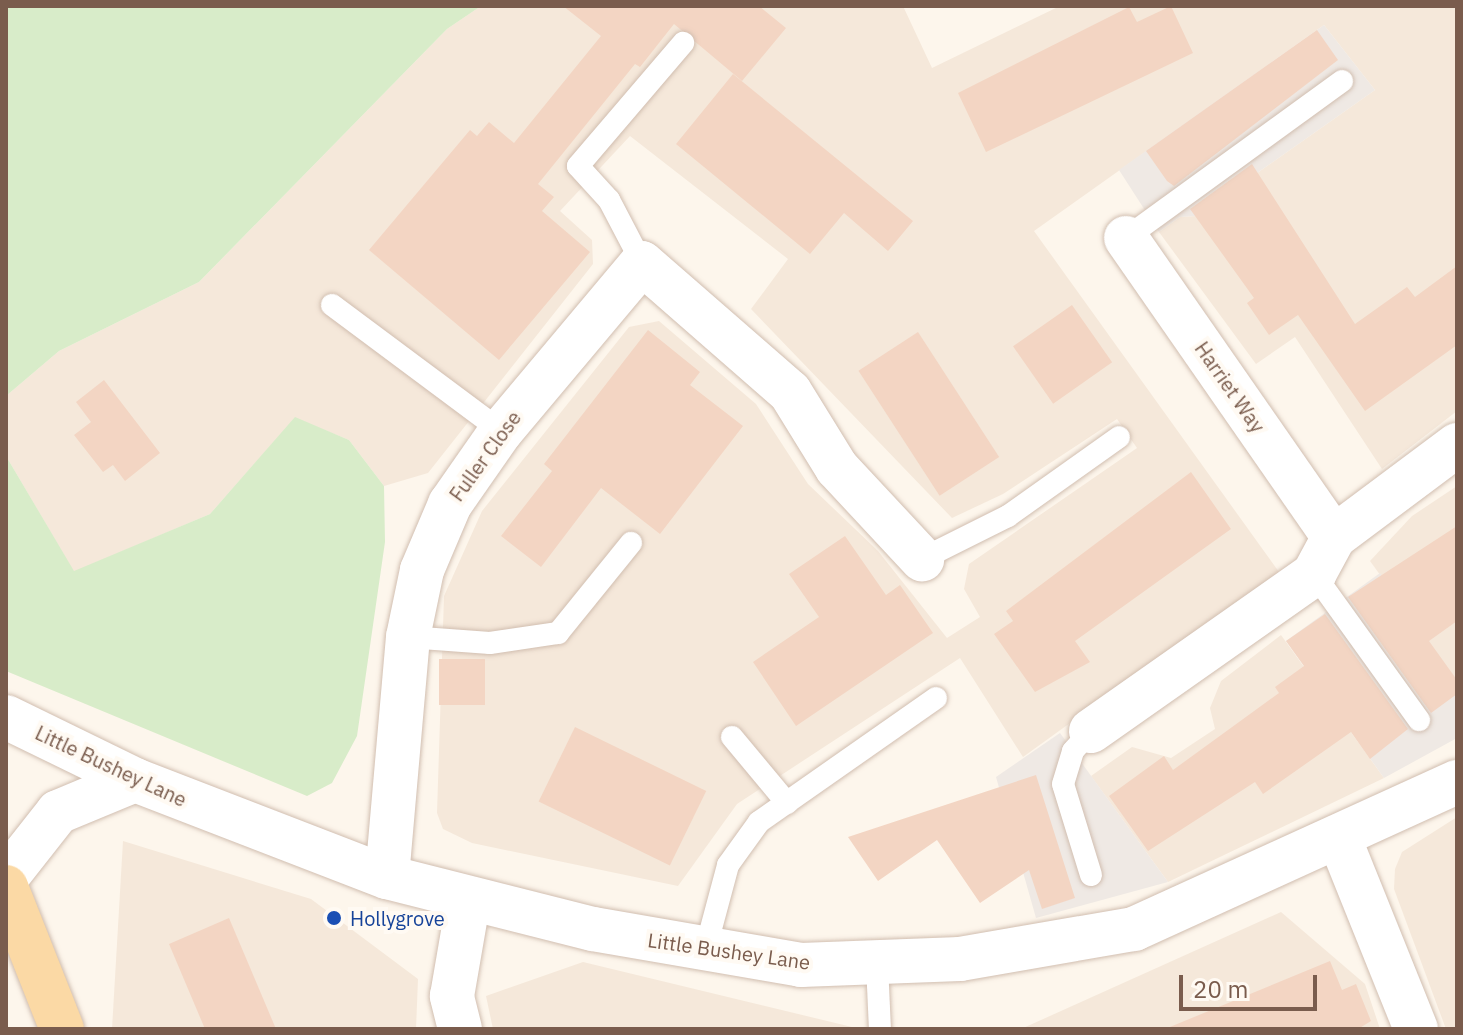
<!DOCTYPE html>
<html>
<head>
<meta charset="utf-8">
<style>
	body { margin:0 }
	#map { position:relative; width:1463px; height:1035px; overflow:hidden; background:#fdf6ec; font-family:"IBM Plex Sans",sans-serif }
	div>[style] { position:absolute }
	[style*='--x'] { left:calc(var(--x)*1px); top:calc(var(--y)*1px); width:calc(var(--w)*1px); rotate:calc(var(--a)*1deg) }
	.residential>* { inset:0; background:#f5e8da }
	.industrial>* { inset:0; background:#efe9e4 }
	.green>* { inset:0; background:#d8ecc9 }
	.building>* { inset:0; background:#f3d5c3; transform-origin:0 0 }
	.roads { filter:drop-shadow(0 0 2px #d1beb0) drop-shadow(0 0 2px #d1beb0) }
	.lane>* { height:22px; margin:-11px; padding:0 11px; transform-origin:11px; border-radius:11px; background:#fff }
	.street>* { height:44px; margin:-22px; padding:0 22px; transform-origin:22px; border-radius:22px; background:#fff }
	.secondary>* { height:44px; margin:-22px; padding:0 22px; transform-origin:22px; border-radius:22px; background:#fff }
	.primary>* { height:44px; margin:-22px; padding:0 22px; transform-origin:22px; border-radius:22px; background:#fbd9a5 }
	.dots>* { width:22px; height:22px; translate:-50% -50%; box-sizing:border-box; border:4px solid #fffaf3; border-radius:50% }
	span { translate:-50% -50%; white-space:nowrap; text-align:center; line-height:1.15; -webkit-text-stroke:8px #fffaf3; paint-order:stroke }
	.street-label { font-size:20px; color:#7a5c4d }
	.transit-label { font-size:20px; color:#164399 }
	.left { translate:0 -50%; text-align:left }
	.frame { position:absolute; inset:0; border:8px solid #7a5c4d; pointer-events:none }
	.scale { position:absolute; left:1179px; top:975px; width:138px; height:36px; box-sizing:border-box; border:4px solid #7a5c4d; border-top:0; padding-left:10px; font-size:24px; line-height:28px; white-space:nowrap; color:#7a5c4d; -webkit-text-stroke:6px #fffaf3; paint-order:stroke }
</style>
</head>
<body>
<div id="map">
	<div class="residential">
		<div style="clip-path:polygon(481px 6px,903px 6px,932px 68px,1060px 6px,1457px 6px,1457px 411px,1382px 469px,1295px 337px,1256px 364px,1159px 232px,1180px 217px,1196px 216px,1375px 90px,1324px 25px,1034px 231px,1279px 572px,1023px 757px,960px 658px,737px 804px,678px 886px,472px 843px,443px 829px,437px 813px,444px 596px,482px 511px,629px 327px,659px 321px,756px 404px,808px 484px,878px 551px,947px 638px,980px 617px,964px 589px,969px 564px,1137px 448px,1117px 419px,1003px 494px,952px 518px,751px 309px,788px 259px,630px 136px,560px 211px,592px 240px,593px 264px,428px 473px,384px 486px,349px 440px,295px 418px,210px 514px,74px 572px,6px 456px,6px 396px,59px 351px,199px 282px,447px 29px)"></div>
		<div style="clip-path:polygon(1457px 486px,1457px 681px,1370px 561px,1412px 516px)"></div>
		<div style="clip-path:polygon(1281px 635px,1384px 778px,1168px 882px,1091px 776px,1132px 747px,1171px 758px,1215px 729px,1210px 708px,1221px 681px)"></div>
		<div style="clip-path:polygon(1457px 817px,1457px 1029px,1446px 1029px,1394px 889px,1395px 869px,1402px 852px)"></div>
		<div style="clip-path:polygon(123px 841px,311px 899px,418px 979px,416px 1029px,112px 1029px)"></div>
		<div style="clip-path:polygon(1281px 912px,1365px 984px,1380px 1029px,1021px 1029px)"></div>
		<div style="clip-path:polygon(583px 962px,852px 1027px,874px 1029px,493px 1029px,486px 996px)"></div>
	</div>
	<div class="industrial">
		<div style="clip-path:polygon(1324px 25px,1375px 90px,1196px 216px,1180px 217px,1159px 232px,1119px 170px)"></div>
		<div style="clip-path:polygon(1380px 573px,1457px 681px,1457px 738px,1384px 778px,1286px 641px)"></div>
		<div style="clip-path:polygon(1060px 733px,1168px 882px,1036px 918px,996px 777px)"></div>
	</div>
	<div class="green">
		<div style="clip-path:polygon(6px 6px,481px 6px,447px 29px,199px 282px,59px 351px,6px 396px)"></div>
		<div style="clip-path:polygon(295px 417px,349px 440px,384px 486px,385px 542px,357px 736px,332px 783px,307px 796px,6px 671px,6px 456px,74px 571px,210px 514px)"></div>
	</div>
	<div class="building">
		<div style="clip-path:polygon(563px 6px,759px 6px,786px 28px,742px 81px,674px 24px,640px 67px,635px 64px,538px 184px,554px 197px,542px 211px,590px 252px,499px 360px,369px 250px,470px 130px,477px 136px,489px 122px,514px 143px,601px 36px)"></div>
		<div style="clip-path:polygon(1171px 6px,1193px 53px,986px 152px,958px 93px,1129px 7px,1137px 22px)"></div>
		<div style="clip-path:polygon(1317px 30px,1338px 60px,1174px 186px,1167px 181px,1146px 151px)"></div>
		<div style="clip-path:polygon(733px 74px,913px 221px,888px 251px,844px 213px,810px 254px,676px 144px)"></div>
		<div style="clip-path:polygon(1252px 164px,1355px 324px,1407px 287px,1415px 297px,1457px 266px,1457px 345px,1365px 411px,1298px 315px,1269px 335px,1247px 303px,1254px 298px,1190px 209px)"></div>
		<div style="left:1072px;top:305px;width:70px;height:72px;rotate:55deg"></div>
		<div style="clip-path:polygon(648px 330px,700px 372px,690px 385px,743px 426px,660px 534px,601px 488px,541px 567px,501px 536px,552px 471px,544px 464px)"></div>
		<div style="left:918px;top:332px;width:149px;height:71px;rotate:57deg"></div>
		<div style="clip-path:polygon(104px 380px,160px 453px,125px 481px,113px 465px,103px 472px,74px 435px,91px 422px,76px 402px)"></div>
		<div style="clip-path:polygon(1191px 472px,1231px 529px,1075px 641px,1090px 662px,1035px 692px,994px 634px,1013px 621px,1006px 611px)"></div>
		<div style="clip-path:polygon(1457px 526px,1457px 621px,1429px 641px,1457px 680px,1457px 694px,1431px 713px,1348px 597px)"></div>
		<div style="clip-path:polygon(845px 536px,886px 595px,900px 585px,933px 633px,796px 726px,753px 662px,819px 617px,789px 574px)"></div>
		<div style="clip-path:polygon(1325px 614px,1408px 729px,1370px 759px,1351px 732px,1263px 794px,1255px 782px,1148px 851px,1109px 796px,1164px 756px,1173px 770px,1279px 693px,1275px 687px,1304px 666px,1286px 641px)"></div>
		<div style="left:439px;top:659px;width:46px;height:46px"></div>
		<div style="left:575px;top:727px;width:146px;height:83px;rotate:26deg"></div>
		<div style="clip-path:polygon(1036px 775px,1075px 898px,1042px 909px,1029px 870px,980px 903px,937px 840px,878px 881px,848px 837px)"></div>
		<div style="clip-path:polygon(229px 918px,276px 1029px,205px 1029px,169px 944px)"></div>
		<div style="clip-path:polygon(1330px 961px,1342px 990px,1356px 984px,1371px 1021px,1358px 1029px,1165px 1029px)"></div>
	</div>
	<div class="roads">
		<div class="lane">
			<div style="--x:1126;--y:238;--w:267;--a:-36"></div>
			<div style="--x:642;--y:263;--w:71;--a:-117.6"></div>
			<div style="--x:609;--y:200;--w:46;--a:-132.4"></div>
			<div style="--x:578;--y:166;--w:162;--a:-49.5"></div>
			<div style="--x:332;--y:305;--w:211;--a:36.7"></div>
			<div style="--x:922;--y:559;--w:96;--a:-26.6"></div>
			<div style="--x:1008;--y:516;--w:136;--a:-35.4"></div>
			<div style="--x:1314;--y:574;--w:180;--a:54.3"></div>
			<div style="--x:408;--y:637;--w:82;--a:4.2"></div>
			<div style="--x:490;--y:643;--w:69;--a:-8.4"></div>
			<div style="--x:558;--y:633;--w:116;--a:-51"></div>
			<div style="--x:732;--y:737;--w:86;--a:50.2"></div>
			<div style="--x:1091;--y:875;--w:95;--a:-107.1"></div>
			<div style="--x:1063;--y:784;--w:34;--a:-73"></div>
			<div style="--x:1073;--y:751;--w:27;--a:-48"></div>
			<div style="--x:705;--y:951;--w:89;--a:-75"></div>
			<div style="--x:728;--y:865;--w:53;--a:-54.2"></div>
			<div style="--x:759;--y:822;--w:216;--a:-35"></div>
			<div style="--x:877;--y:964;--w:65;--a:87.4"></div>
		</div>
		<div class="street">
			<div style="--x:1126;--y:238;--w:364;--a:55.2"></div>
			<div style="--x:1334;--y:537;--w:154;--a:-36.8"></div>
			<div style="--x:1091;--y:731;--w:273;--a:-35.1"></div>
			<div style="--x:1314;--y:574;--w:42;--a:-61.6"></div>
			<div style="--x:1340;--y:840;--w:204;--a:68.1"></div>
			<div style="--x:387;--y:877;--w:241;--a:-85"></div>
			<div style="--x:408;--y:637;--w:68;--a:-78.2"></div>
			<div style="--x:422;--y:570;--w:72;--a:-67"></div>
			<div style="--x:450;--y:504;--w:89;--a:-55.1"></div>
			<div style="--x:501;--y:431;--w:219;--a:-50"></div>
			<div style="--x:642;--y:263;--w:196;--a:41.1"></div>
			<div style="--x:790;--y:392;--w:89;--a:58.3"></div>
			<div style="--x:837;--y:468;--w:125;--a:47"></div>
			<div style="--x:460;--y:1029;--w:34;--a:-104"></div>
			<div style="--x:452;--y:996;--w:99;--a:-80.2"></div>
		</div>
		<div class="secondary">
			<div style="--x:6;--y:717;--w:144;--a:26"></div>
			<div style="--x:135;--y:780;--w:270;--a:21.1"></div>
			<div style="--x:387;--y:877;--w:212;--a:14.2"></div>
			<div style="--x:593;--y:929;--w:211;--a:9.8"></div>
			<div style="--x:801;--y:965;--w:159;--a:-2.2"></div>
			<div style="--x:960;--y:959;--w:177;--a:-9.8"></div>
			<div style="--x:1134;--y:929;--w:355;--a:-24.5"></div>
			<div style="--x:6;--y:878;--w:84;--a:-51.8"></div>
			<div style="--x:58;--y:812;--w:83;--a:-22.6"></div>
		</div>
		<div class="primary">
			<div style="--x:6;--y:887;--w:153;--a:68.5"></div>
		</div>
	</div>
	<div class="dots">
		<div style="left:334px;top:918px;background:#1a4fb4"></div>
	</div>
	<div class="street-label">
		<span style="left:1230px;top:387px;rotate:55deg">Harriet Way</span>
		<span style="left:485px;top:456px;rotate:-54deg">Fuller Close</span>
		<span style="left:111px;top:766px;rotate:25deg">Little Bushey Lane</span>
		<span style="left:729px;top:951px;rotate:8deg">Little Bushey Lane</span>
	</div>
	<div class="transit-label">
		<span class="left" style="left:350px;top:918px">Hollygrove</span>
	</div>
	<div class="frame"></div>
	<div class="scale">20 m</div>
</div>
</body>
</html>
